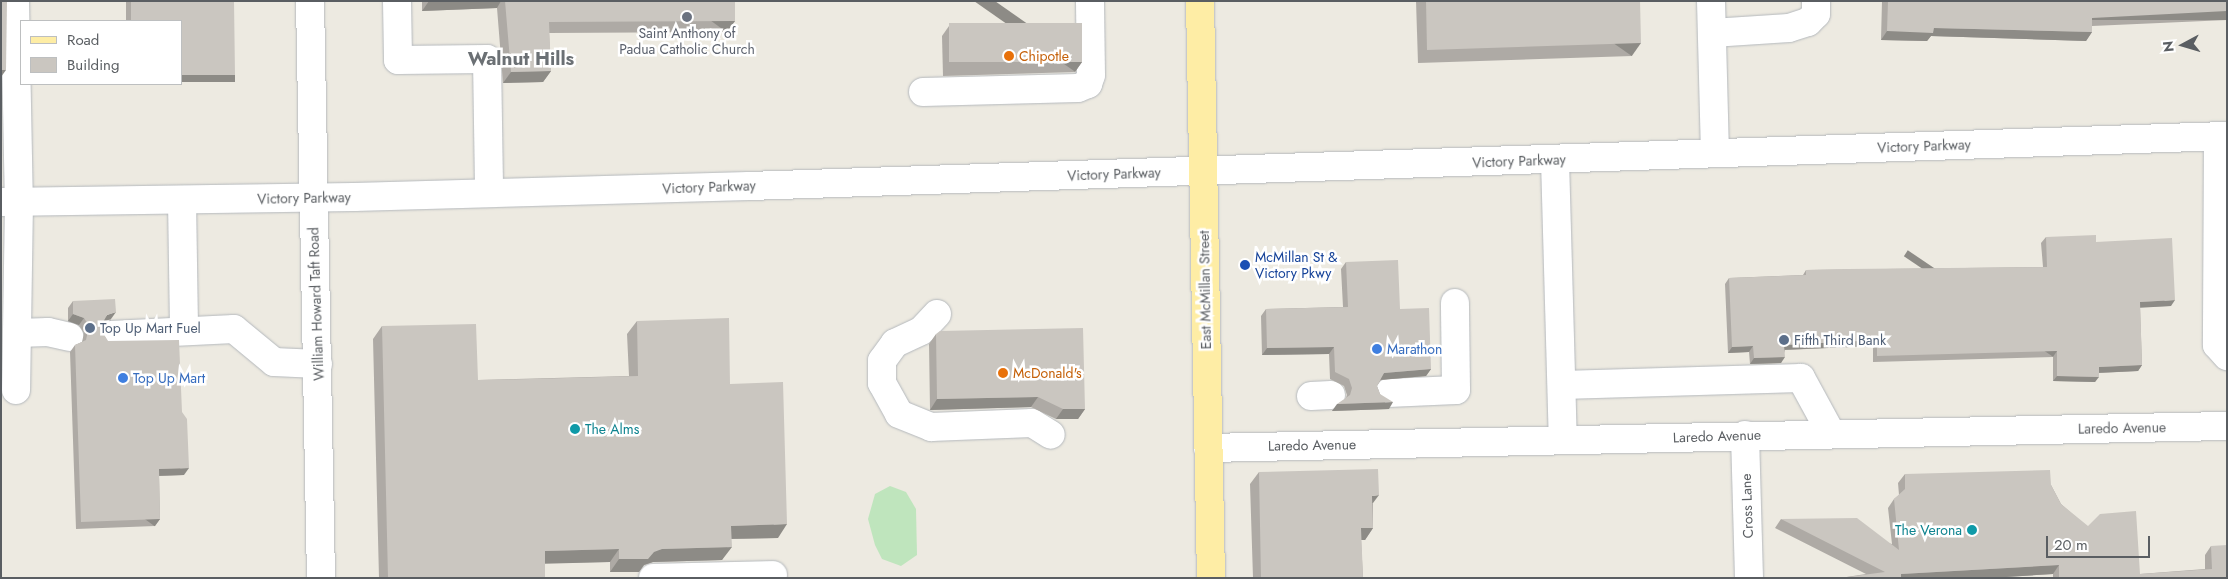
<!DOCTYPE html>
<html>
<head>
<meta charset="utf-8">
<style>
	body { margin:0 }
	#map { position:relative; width:2228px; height:579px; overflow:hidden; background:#edeae1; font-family:Jost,sans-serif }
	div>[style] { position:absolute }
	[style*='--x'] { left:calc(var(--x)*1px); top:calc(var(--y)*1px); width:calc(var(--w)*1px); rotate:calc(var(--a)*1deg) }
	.green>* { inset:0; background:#bfe5bd }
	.minor-tunnel>* { height:28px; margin-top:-14px; transform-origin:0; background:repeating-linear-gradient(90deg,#c8c7c1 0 28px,transparent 0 42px) }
	.roads { filter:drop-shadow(0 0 1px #b4b8bc) drop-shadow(0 0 1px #b4b8bc) }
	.minor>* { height:28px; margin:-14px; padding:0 14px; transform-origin:14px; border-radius:14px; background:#fff }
	.major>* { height:28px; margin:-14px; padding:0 14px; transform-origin:14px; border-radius:14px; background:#feeda5 }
	.wall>* { inset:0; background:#aeaaa5 }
	.shaded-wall>* { inset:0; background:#8d8b86; transform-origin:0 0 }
	.building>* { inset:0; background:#cac6c0; transform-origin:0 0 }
	.dots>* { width:14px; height:14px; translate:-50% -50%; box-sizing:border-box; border:2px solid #fff; border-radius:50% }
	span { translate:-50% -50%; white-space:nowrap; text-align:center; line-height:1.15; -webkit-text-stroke:5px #fff; paint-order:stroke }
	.worship-label { font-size:14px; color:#5b616d }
	.food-label { font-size:14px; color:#c56008 }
	.left { translate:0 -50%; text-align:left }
	.street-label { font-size:14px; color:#5a5e62 }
	.transit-label { font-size:14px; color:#164399 }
	.service-label { font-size:14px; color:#4e5e75 }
	.shop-label { font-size:14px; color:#366cbe }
	.culture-label { font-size:14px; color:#0d838f }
	.right { translate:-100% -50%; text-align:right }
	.district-label { font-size:19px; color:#6b7074; font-weight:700 }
	.frame { position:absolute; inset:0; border:2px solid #5a5e62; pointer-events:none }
	.legend { position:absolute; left:20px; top:20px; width:162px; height:65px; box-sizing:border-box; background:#fff; border:1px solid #bdbfc0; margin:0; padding:6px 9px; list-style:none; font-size:15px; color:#5a5e62 }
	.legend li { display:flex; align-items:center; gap:10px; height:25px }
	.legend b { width:25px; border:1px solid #bdbfc0 }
	.north { position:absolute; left:2158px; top:20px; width:50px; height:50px; -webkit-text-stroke:4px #fff; paint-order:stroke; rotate:264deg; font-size:14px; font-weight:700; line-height:20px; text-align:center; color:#5a5e62 }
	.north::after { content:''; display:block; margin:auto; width:18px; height:22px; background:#5a5e62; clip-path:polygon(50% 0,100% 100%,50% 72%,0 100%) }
	.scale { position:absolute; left:2046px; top:536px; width:104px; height:22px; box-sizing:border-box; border:2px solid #5a5e62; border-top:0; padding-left:6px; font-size:15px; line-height:18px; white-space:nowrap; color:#5a5e62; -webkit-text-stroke:4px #fff; paint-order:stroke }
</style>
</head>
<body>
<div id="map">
	<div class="green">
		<div style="clip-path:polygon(890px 486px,906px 492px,916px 509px,917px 555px,901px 566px,882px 559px,875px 545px,868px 519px,875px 494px)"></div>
	</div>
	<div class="minor-tunnel">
		<div style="--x:68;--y:322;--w:43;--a:-1.3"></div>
	</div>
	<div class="roads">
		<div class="minor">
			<div style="--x:15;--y:1;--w:201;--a:88.9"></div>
			<div style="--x:19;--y:202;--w:188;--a:90.9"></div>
			<div style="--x:310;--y:1;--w:577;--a:88.91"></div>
			<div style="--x:397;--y:1;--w:59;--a:89"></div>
			<div style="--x:398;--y:60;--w:89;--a:-0.6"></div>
			<div style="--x:487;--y:59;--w:134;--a:89.1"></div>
			<div style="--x:1711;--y:1;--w:152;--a:88.5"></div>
			<div style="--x:1712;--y:33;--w:77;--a:-3.7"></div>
			<div style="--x:1789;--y:28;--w:20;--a:-18"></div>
			<div style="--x:1808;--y:22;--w:11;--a:-45"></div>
			<div style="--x:1816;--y:14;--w:13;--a:-90"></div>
			<div style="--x:923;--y:92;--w:155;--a:-1.5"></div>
			<div style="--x:1078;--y:88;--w:11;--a:-22"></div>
			<div style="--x:1088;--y:84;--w:9;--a:-72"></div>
			<div style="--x:1091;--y:75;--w:74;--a:-90.8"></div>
			<div style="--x:2218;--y:136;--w:209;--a:90.3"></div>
			<div style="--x:2217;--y:345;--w:15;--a:48"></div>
			<div style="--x:1555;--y:160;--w:280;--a:88.4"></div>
			<div style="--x:182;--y:200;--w:130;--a:89.1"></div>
			<div style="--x:1;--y:202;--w:353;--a:-0.8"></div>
			<div style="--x:354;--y:197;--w:395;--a:-1.6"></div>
			<div style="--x:749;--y:186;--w:1479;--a:-1.94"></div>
			<div style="--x:937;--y:314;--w:23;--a:133"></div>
			<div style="--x:921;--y:331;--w:29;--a:155"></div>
			<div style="--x:895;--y:343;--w:22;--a:126"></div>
			<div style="--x:882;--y:361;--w:22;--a:90"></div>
			<div style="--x:882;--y:383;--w:35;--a:61"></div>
			<div style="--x:899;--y:414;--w:35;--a:22"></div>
			<div style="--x:931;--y:427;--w:101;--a:-2.3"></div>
			<div style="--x:1032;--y:423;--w:22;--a:32"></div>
			<div style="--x:17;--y:333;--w:31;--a:-2"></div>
			<div style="--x:48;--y:332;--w:22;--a:13"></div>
			<div style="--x:111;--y:335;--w:123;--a:-2.8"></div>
			<div style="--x:234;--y:329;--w:52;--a:39.5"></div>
			<div style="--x:274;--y:362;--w:44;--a:2.6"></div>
			<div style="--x:1562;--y:385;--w:239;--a:-1.7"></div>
			<div style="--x:1801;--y:378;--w:63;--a:61.4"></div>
			<div style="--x:1388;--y:393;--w:68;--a:-2.5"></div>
			<div style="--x:1456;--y:390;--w:87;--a:-90.7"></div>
			<div style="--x:1311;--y:396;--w:20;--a:-3"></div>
			<div style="--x:1745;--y:435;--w:143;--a:88.4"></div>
			<div style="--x:1208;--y:448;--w:1019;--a:-1.24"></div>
			<div style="--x:653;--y:578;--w:120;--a:-1.4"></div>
		</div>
		<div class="major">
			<div style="--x:1200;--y:1;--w:577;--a:88.91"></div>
		</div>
	</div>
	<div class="wall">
		<div style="clip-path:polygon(126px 1px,234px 1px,229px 82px,181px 82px,181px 21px,126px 21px)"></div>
		<div style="clip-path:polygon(422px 1px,735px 1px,735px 21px,727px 32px,549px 33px,551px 71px,543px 82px,503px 83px,497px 8px,422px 11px)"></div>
		<div style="clip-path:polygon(1416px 1px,1640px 1px,1632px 56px,1418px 63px)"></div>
		<div style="clip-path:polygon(1882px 1px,2227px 1px,2227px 20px,2092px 26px,2092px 32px,2086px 41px,1931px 36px,1927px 41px,1881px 40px)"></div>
		<div style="clip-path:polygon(949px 26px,1082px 62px,1075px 72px,943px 76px,942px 36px)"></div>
		<div style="clip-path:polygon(2046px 237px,2096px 242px,2171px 306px,2140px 307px,2142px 365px,2138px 371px,2099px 373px,2095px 382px,2053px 381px,2053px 357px,1873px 362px,1873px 346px,1785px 350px,1781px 363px,1750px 364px,1749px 352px,1728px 353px,1725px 284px,1729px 278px,1803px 275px,1806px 270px,2043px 267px,2041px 243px)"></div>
		<div style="clip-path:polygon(1346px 262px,1400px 309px,1431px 369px,1426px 376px,1381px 380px,1377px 386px,1380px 394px,1389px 409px,1332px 411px,1346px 398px,1347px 395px,1344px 386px,1330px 379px,1329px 354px,1262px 355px,1261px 316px,1266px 309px,1343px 307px,1341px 269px)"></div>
		<div style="clip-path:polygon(73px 301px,111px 319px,104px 322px,100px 328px,184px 475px,159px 476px,160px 519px,155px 526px,76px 529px,70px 352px,75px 345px,82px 342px,84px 333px,79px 325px,68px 321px,68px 308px)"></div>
		<div style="clip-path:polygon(637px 321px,730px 384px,778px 538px,731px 539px,722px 560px,653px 562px,644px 565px,639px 572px,610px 572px,610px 562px,545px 563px,545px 578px,379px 578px,373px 339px,382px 326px,478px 380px,629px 376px,627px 334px)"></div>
		<div style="clip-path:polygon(936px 334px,1085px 409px,1078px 419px,1056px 419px,1031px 407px,930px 410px,929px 344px)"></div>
		<div style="clip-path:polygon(1259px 472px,1373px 504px,1373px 528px,1365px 540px,1361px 540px,1363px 578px,1253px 578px,1250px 484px)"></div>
		<div style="clip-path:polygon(1905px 474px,2051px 485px,2061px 504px,2140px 574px,2205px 569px,2205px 555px,2211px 546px,2227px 578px,2053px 578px,2053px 574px,1990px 578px,1840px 578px,1866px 574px,1775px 528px,1781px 519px,1892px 544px,1888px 508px,1894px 499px,1899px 495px,1898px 483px)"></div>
	</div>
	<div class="shaded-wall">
		<div style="clip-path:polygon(429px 1px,501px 1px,497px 8px,422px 11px)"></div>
		<div style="left:2227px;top:11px;width:9px;height:135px;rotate:90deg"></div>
		<div style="left:735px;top:21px;width:14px;height:186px;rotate:126deg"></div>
		<div style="clip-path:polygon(1934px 28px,2092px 32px,2086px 41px,1931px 36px,1927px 41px,1881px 40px,1887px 31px)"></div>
		<div style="left:1641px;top:43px;width:16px;height:214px;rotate:125deg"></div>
		<div style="left:1082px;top:62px;width:12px;height:132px;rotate:125deg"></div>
		<div style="clip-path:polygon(1px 70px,6px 70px,1px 77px)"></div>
		<div style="clip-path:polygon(551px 71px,543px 82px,503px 83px,511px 72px)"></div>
		<div style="left:181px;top:75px;width:54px;height:7px"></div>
		<div style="clip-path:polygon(2175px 300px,2171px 306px,2136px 308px,2140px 302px)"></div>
		<div style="clip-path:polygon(116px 312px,111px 319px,102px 322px,107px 315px)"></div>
		<div style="clip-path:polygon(73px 314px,84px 318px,79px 325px,68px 321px)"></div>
		<div style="clip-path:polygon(1877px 340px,1873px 346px,1780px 350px,1784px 345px)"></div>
		<div style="clip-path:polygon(1753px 346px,1749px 352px,1728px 353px,1732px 347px)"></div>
		<div style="clip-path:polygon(1334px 347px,1329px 354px,1262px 355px,1267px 348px)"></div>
		<div style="left:2057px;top:351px;width:7px;height:180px;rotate:124deg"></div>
		<div style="clip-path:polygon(1785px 357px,1781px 363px,1750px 364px,1754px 358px)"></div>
		<div style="clip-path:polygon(2142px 365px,2138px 371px,2095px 373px,2099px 367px)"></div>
		<div style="clip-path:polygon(1431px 369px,1426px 376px,1379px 380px,1384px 373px)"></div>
		<div style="clip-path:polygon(2057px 376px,2099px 377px,2095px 382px,2053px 381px)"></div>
		<div style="clip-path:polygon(1038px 397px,1031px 407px,930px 410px,937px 399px)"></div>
		<div style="clip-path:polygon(1393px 402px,1389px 409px,1332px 411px,1337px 404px)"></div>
		<div style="clip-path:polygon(1063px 409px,1085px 409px,1078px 419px,1056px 419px)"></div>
		<div style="clip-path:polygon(189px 468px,184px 475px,154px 476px,159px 469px)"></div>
		<div style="clip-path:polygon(1379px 495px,1370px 507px,1372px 496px)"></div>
		<div style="left:160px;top:519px;width:9px;height:79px;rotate:126deg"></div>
		<div style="clip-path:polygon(787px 524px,778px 538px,722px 539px,731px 526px)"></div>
		<div style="clip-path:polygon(1361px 528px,1373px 528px,1365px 540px,1352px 540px)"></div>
		<div style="clip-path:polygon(732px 547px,722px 560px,653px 562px,644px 565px,639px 572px,610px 572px,619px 559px,662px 549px)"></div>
		<div style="clip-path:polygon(619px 549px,610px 562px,535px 564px,545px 551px)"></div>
		<div style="clip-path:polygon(2059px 565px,2053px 574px,1990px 578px,1898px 578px,1901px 574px)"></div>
	</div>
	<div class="building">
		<div style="clip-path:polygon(1px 1px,7px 1px,6px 70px,1px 70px)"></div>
		<div style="clip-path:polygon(131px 1px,234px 1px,235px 75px,181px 75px,181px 21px,131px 21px)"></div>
		<div style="clip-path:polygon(505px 1px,735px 1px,735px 21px,549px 22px,551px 71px,511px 72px)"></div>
		<div style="clip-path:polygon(1426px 1px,1640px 1px,1641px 43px,1427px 50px)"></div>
		<div style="clip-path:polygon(1888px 1px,2227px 1px,2227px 11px,2092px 18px,2092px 32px,1934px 28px,1933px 33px,1887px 31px)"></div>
		<div style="left:1082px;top:23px;width:39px;height:133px;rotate:90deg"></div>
		<div style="clip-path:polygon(2096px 235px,2096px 242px,2172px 238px,2175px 300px,2140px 302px,2142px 365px,2099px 367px,2099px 377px,2057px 376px,2057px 351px,1877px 356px,1877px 340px,1784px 345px,1785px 357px,1754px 358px,1753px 346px,1732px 347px,1729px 278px,1806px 275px,1806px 270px,1848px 269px,2047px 267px,2046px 237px)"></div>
		<div style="clip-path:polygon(1398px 260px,1400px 309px,1429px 308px,1431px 369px,1384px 373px,1377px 386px,1380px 394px,1393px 402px,1337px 404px,1350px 395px,1352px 388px,1349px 379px,1335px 372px,1334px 347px,1267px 348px,1266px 309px,1348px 307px,1346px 262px)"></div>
		<div style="clip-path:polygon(115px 299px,116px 312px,107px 315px,100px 328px,108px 341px,179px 340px,182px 412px,187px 419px,189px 468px,159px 469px,160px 519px,81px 522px,75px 345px,86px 340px,89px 326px,84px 318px,73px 314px,73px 301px)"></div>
		<div style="clip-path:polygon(729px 318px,730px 384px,783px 382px,787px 524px,731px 526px,732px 547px,662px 549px,654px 552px,648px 559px,619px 559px,619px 549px,545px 551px,545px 578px,388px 578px,382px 326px,476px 324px,478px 380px,531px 379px,638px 376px,637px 321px)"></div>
		<div style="clip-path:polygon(1083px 328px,1085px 409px,1063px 409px,1038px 397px,937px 399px,936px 334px,940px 331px)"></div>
		<div style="clip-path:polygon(1378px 469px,1379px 495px,1372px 496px,1373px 528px,1361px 528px,1363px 578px,1261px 578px,1259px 472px)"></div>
		<div style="clip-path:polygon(2050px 470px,2051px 485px,2061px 504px,2088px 526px,2100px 514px,2136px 511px,2140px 574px,2212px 569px,2211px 546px,2227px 545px,2227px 578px,2059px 578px,2059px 565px,1901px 574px,1901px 578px,1840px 578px,1885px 572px,1781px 519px,1857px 518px,1899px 550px,1894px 499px,1905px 489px,1905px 474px)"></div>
	</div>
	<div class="dots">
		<div style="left:687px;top:17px;background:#6b7280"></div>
		<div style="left:1009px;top:56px;background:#e8710a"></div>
		<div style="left:1245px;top:265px;background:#1a4fb4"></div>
		<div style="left:90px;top:328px;background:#5c6f8a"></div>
		<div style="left:1784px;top:340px;background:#5c6f8a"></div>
		<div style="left:1377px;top:349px;background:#3f7fe0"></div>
		<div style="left:1003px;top:373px;background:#e8710a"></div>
		<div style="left:123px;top:378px;background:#3f7fe0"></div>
		<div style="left:575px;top:429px;background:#0f9aa8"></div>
		<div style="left:1972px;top:530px;background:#0f9aa8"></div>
	</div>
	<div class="worship-label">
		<span style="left:687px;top:41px">Saint Anthony of<br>Padua Catholic Church</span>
	</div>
	<div class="food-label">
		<span class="left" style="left:1019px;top:56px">Chipotle</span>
		<span class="left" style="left:1013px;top:373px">McDonald's</span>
	</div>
	<div class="street-label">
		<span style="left:1924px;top:146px;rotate:-2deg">Victory Parkway</span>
		<span style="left:1519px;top:161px;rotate:-2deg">Victory Parkway</span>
		<span style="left:1114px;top:174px;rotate:-2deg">Victory Parkway</span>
		<span style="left:709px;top:187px;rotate:-2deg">Victory Parkway</span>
		<span style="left:304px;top:198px;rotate:-1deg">Victory Parkway</span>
		<span style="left:1205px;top:290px;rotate:-91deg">East McMillan Street</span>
		<span style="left:316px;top:304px;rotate:-92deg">William Howard Taft Road</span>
		<span style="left:2122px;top:428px;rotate:-1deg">Laredo Avenue</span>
		<span style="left:1717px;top:436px;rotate:-2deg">Laredo Avenue</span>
		<span style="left:1312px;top:445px;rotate:-1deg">Laredo Avenue</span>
		<span style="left:1747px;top:506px;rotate:-92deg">Cross Lane</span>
	</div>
	<div class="transit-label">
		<span class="left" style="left:1255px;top:265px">McMillan St &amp;<br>Victory Pkwy</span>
	</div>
	<div class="service-label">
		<span class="left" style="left:100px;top:328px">Top Up Mart Fuel</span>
		<span class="left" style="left:1794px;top:340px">Fifth Third Bank</span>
	</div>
	<div class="shop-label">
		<span class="left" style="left:1387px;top:349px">Marathon</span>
		<span class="left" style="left:133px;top:378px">Top Up Mart</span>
	</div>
	<div class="culture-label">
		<span class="left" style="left:585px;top:429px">The Alms</span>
		<span class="right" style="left:1962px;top:530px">The Verona</span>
	</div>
	<div class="district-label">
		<span style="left:521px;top:59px">Walnut Hills</span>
	</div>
	<div class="frame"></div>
	<ul class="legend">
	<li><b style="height:6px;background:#feeda5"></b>Road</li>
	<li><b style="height:14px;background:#cac6c0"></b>Building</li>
	</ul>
	<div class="north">N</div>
	<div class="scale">20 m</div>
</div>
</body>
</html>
